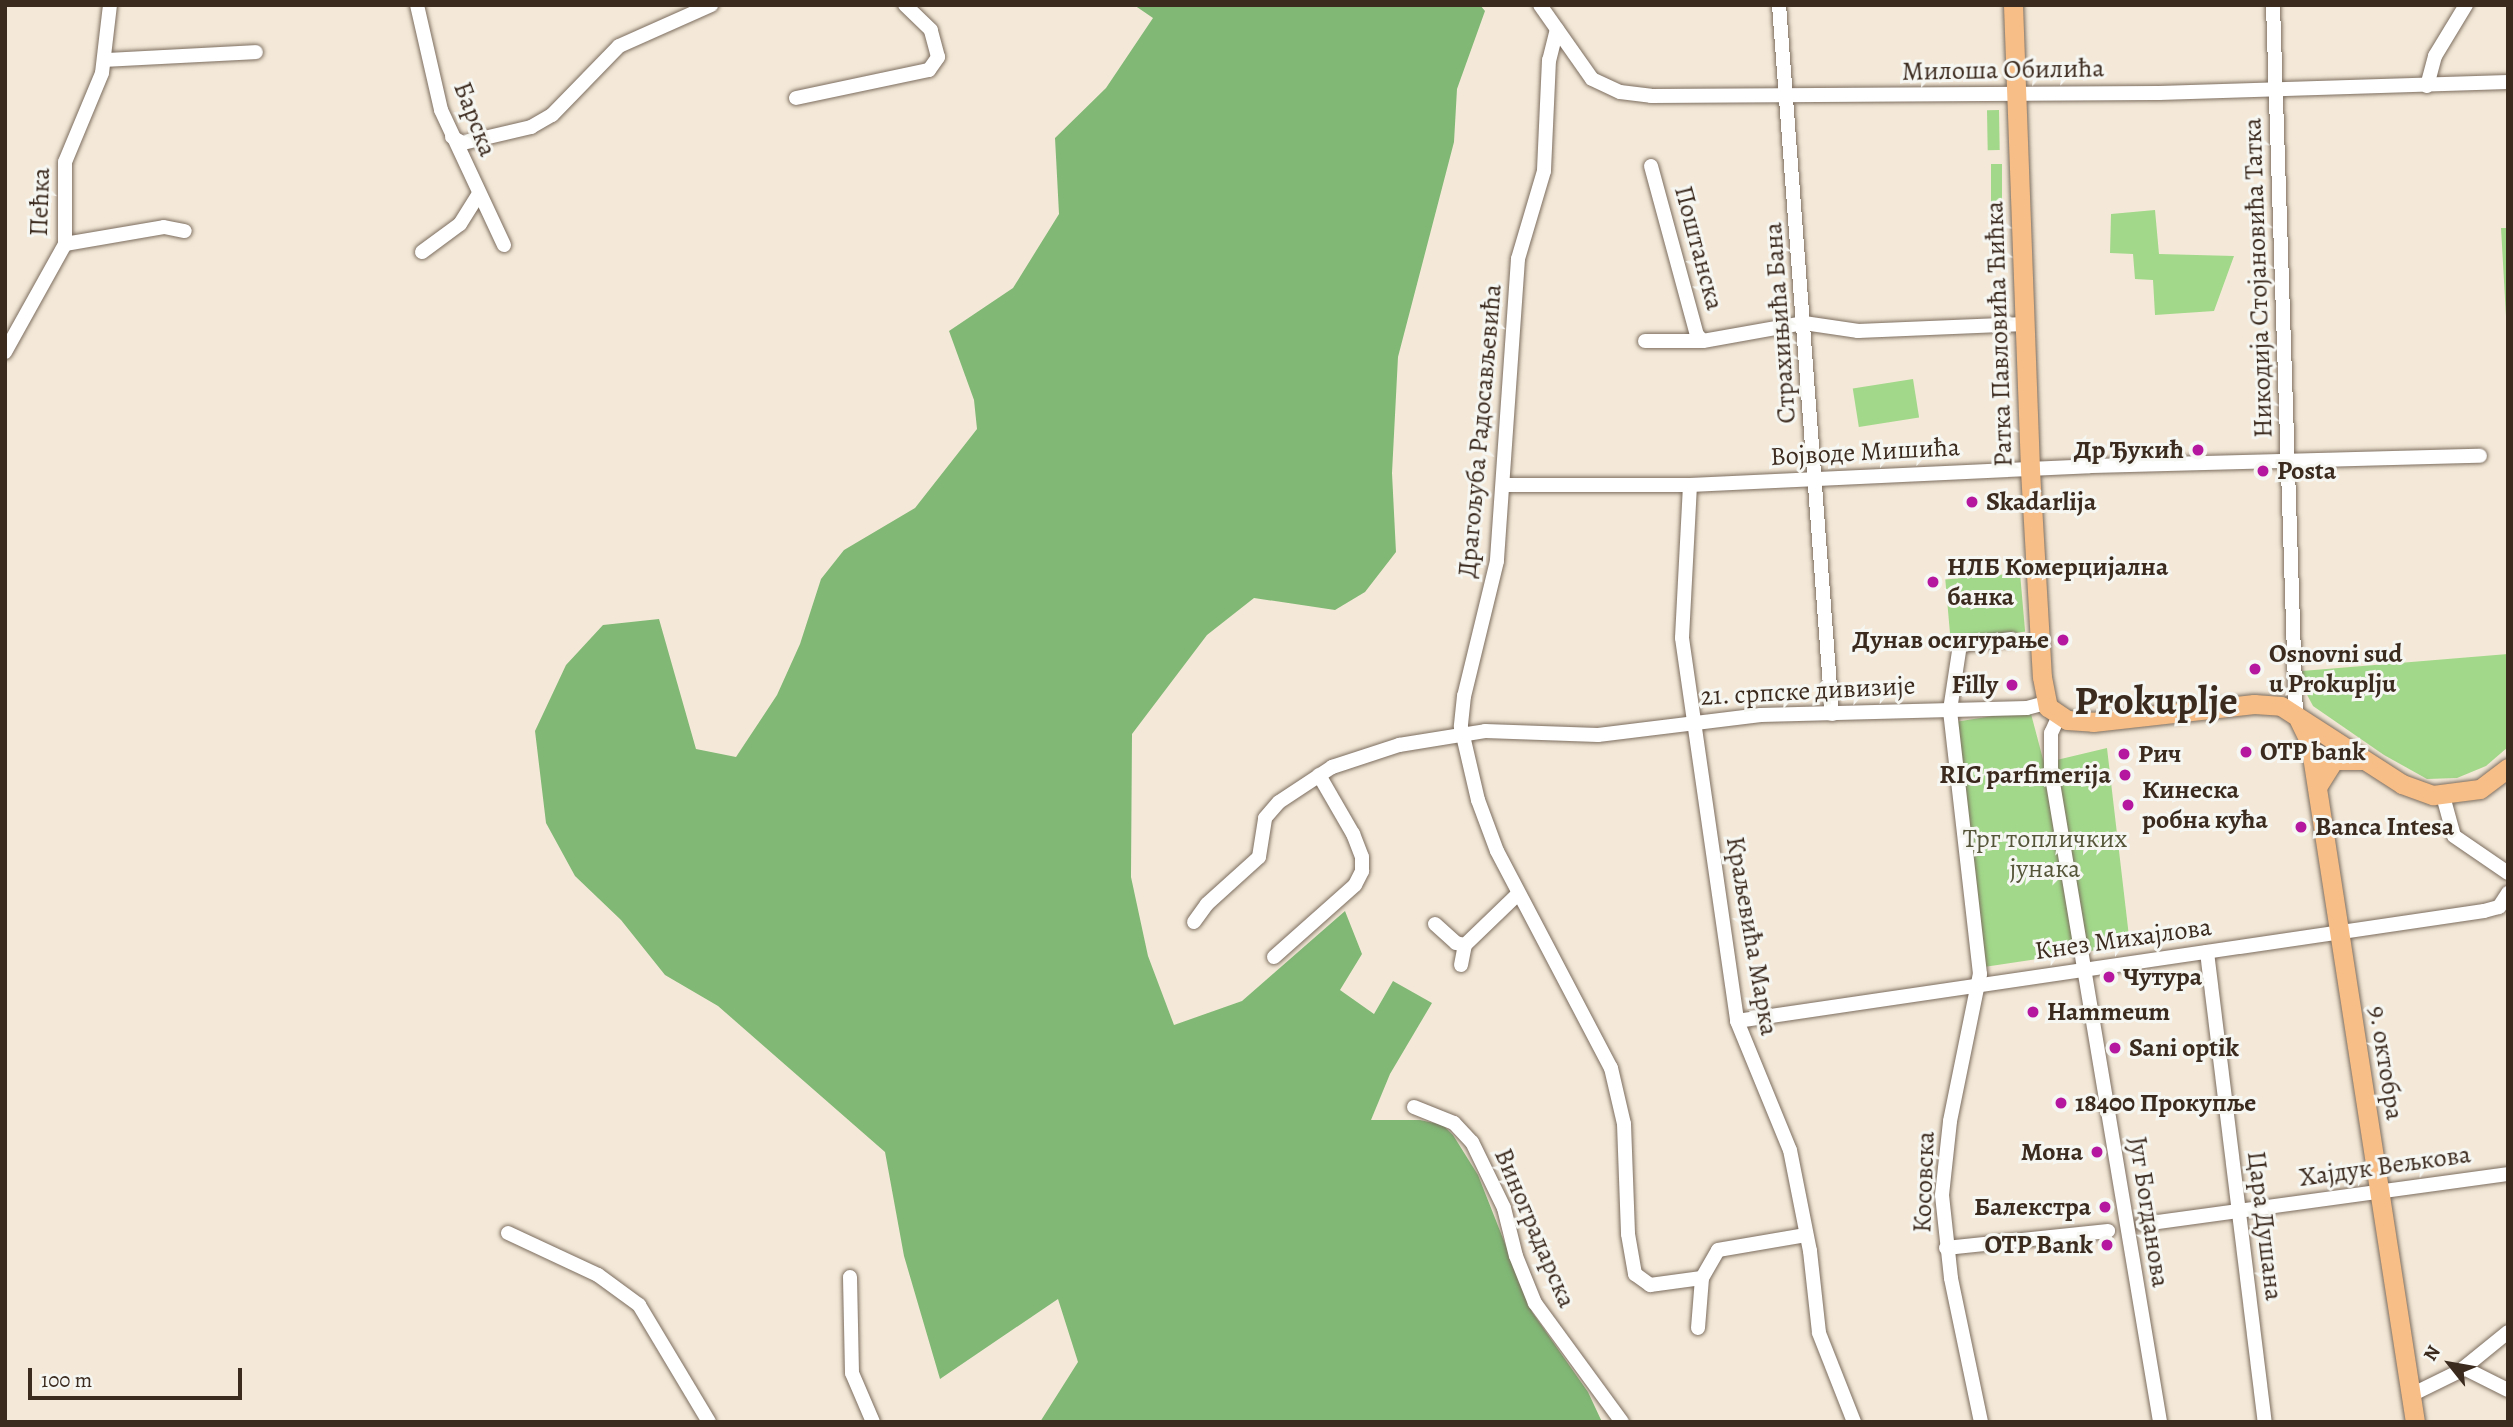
<!DOCTYPE html>
<html>
<head>
<meta charset="utf-8">
<style>
	body { margin:0 }
	#map { position:relative; width:2513px; height:1427px; overflow:hidden; background:#f4e9d8; font-family:Alegreya,serif }
	div>[style] { position:absolute }
	[style*='--x'] { left:calc(var(--x)*1px); top:calc(var(--y)*1px); width:calc(var(--w)*1px); rotate:calc(var(--a)*1deg) }
	.green>* { inset:0; background:#a2d88a; transform-origin:0 0 }
	.forest>* { inset:0; background:#81b876 }
	.roads { filter:drop-shadow(0 0 2px #7c6d5f) drop-shadow(0 0 2px #7c6d5f) }
	.minor>* { height:14px; margin:-7px; padding:0 7px; transform-origin:7px; border-radius:7px; background:#fff }
	.major>* { height:19px; margin:-9.5px; padding:0 9.5px; transform-origin:9.5px; border-radius:9.5px; background:#f7be87 }
	.dots>* { width:19px; height:19px; translate:-50% -50%; box-sizing:border-box; border:4px solid #f6f6f2; border-radius:50% }
	span { translate:-50% -50%; white-space:nowrap; text-align:center; line-height:1.15; -webkit-text-stroke:6px #f6f6f2; paint-order:stroke }
	.street-label { font-size:26px; color:#3b2a1e }
	.poi-label { font-size:26px; color:#3b2a1e; font-weight:700 }
	.right { translate:-100% -50%; text-align:right }
	.left { translate:0 -50%; text-align:left }
	.park-label { font-size:26px; color:#555639 }
	.town-label { font-size:40px; color:#3b2a1e; font-weight:700 }
	.frame { position:absolute; inset:0; border:7px solid #3b2a1e; pointer-events:none }
	.north { position:absolute; left:2415px; top:1329px; width:70px; height:70px; -webkit-text-stroke:5px #f6f6f2; paint-order:stroke; rotate:301deg; font-size:19px; font-weight:700; line-height:28px; text-align:center; color:#3b2a1e }
	.north::after { content:''; display:block; margin:auto; width:24px; height:32px; background:#3b2a1e; clip-path:polygon(50% 0,100% 100%,50% 72%,0 100%) }
	.scale { position:absolute; left:28px; top:1368px; width:214px; height:32px; box-sizing:border-box; border:4px solid #3b2a1e; border-top:0; padding-left:9px; font-size:21px; line-height:24px; white-space:nowrap; color:#3b2a1e; -webkit-text-stroke:5px #f6f6f2; paint-order:stroke }
</style>
</head>
<body>
<div id="map">
	<div class="green">
		<div style="left:1999px;top:110px;width:40px;height:12px;rotate:89deg"></div>
		<div style="left:1991px;top:164px;width:11px;height:40px"></div>
		<div style="clip-path:polygon(2155px 210px,2159px 254px,2234px 256px,2214px 311px,2155px 315px,2153px 280px,2135px 279px,2133px 254px,2110px 253px,2111px 214px)"></div>
		<div style="clip-path:polygon(2501px 228px,2508px 228px,2508px 352px,2507px 334px)"></div>
		<div style="left:1913px;top:379px;width:39px;height:61px;rotate:81deg"></div>
		<div style="left:2020px;top:573px;width:59px;height:75px;rotate:85deg"></div>
		<div style="clip-path:polygon(2508px 654px,2508px 747px,2486px 766px,2457px 778px,2427px 779px,2384px 755px,2313px 706px,2304px 689px,2302px 671px)"></div>
		<div style="clip-path:polygon(2030px 710px,2044px 763px,2107px 748px,2130px 945px,1984px 967px,1955px 722px)"></div>
	</div>
	<div class="forest">
		<div style="clip-path:polygon(1134px 5px,1480px 5px,1485px 11px,1457px 89px,1454px 142px,1398px 357px,1392px 473px,1396px 552px,1365px 592px,1335px 610px,1254px 598px,1207px 635px,1132px 734px,1131px 877px,1148px 956px,1174px 1025px,1242px 1001px,1345px 911px,1362px 954px,1340px 990px,1374px 1014px,1393px 981px,1432px 1003px,1390px 1074px,1371px 1120px,1420px 1120px,1443px 1125px,1453px 1135px,1478px 1175px,1532px 1312px,1588px 1392px,1602px 1422px,1040px 1422px,1078px 1362px,1058px 1299px,940px 1379px,904px 1256px,885px 1152px,718px 1006px,665px 975px,621px 920px,575px 876px,546px 823px,535px 731px,566px 665px,603px 625px,659px 619px,696px 749px,736px 757px,777px 695px,800px 644px,821px 579px,844px 550px,915px 508px,977px 429px,974px 400px,949px 331px,1013px 288px,1059px 214px,1055px 138px,1106px 88px,1153px 18px)"></div>
	</div>
	<div class="roads">
		<div class="minor">
			<div style="--x:417;--y:5;--w:108;--a:77.1"></div>
			<div style="--x:441;--y:110;--w:149;--a:65"></div>
			<div style="--x:1540;--y:5;--w:90;--a:54.9"></div>
			<div style="--x:1592;--y:79;--w:31;--a:25"></div>
			<div style="--x:1620;--y:92;--w:31;--a:7"></div>
			<div style="--x:1651;--y:96;--w:508;--a:-0.34"></div>
			<div style="--x:2159;--y:93;--w:349;--a:-1.8"></div>
			<div style="--x:1779;--y:5;--w:711;--a:85.72"></div>
			<div style="--x:2273;--y:5;--w:711;--a:88.15"></div>
			<div style="--x:1557;--y:29;--w:32;--a:104"></div>
			<div style="--x:1549;--y:60;--w:111;--a:92.6"></div>
			<div style="--x:1544;--y:171;--w:92;--a:106.5"></div>
			<div style="--x:1518;--y:259;--w:303;--a:94"></div>
			<div style="--x:1497;--y:561;--w:139;--a:103.7"></div>
			<div style="--x:1464;--y:696;--w:31;--a:96"></div>
			<div style="--x:1461;--y:727;--w:75;--a:76.9"></div>
			<div style="--x:1478;--y:800;--w:54;--a:69.6"></div>
			<div style="--x:1497;--y:851;--w:245;--a:62.3"></div>
			<div style="--x:1611;--y:1068;--w:57;--a:76.9"></div>
			<div style="--x:1624;--y:1124;--w:110;--a:87.9"></div>
			<div style="--x:1628;--y:1234;--w:41;--a:80.1"></div>
			<div style="--x:1635;--y:1274;--w:19;--a:36"></div>
			<div style="--x:1650;--y:1285;--w:52;--a:-7.7"></div>
			<div style="--x:105;--y:60;--w:151;--a:-3"></div>
			<div style="--x:2427;--y:86;--w:31;--a:-75"></div>
			<div style="--x:2435;--y:56;--w:60;--a:-58.7"></div>
			<div style="--x:796;--y:98;--w:136;--a:-11.9"></div>
			<div style="--x:929;--y:70;--w:16;--a:-55"></div>
			<div style="--x:938;--y:57;--w:28;--a:-105"></div>
			<div style="--x:931;--y:30;--w:36;--a:-136"></div>
			<div style="--x:452;--y:137;--w:13;--a:29"></div>
			<div style="--x:463;--y:143;--w:70;--a:-13.2"></div>
			<div style="--x:531;--y:127;--w:24;--a:-30"></div>
			<div style="--x:552;--y:115;--w:96;--a:-45.8"></div>
			<div style="--x:619;--y:46;--w:101;--a:-24"></div>
			<div style="--x:1651;--y:166;--w:175;--a:74.8"></div>
			<div style="--x:1697;--y:335;--w:8;--a:45"></div>
			<div style="--x:65;--y:244;--w:100;--a:-9.7"></div>
			<div style="--x:164;--y:227;--w:21;--a:11"></div>
			<div style="--x:422;--y:252;--w:47;--a:-36.4"></div>
			<div style="--x:460;--y:224;--w:36;--a:-58"></div>
			<div style="--x:1645;--y:341;--w:58;--a:0"></div>
			<div style="--x:1703;--y:341;--w:103;--a:-10.1"></div>
			<div style="--x:1804;--y:323;--w:55;--a:8.4"></div>
			<div style="--x:1858;--y:331;--w:167;--a:-2.4"></div>
			<div style="--x:5;--y:352;--w:124;--a:-60.9"></div>
			<div style="--x:65;--y:244;--w:82;--a:-90"></div>
			<div style="--x:65;--y:162;--w:96;--a:-67.4"></div>
			<div style="--x:102;--y:73;--w:68;--a:-83.3"></div>
			<div style="--x:1504;--y:485;--w:186;--a:0"></div>
			<div style="--x:1690;--y:485;--w:400;--a:-2.7"></div>
			<div style="--x:2090;--y:466;--w:390;--a:-1.5"></div>
			<div style="--x:1690;--y:485;--w:153;--a:93"></div>
			<div style="--x:1682;--y:638;--w:387;--a:81.8"></div>
			<div style="--x:1737;--y:1021;--w:139;--a:67.7"></div>
			<div style="--x:1790;--y:1150;--w:103;--a:78.8"></div>
			<div style="--x:1810;--y:1251;--w:82;--a:83.7"></div>
			<div style="--x:1819;--y:1333;--w:96;--a:68.5"></div>
			<div style="--x:2059;--y:716;--w:19;--a:115"></div>
			<div style="--x:2051;--y:733;--w:38;--a:90"></div>
			<div style="--x:2051;--y:771;--w:660;--a:80.49"></div>
			<div style="--x:2443;--y:796;--w:41;--a:74.6"></div>
			<div style="--x:2454;--y:836;--w:65;--a:34.4"></div>
			<div style="--x:1194;--y:922;--w:22;--a:-54"></div>
			<div style="--x:1207;--y:904;--w:70;--a:-42.1"></div>
			<div style="--x:1259;--y:857;--w:39;--a:-81"></div>
			<div style="--x:1265;--y:818;--w:21;--a:-49"></div>
			<div style="--x:1279;--y:802;--w:64;--a:-33.4"></div>
			<div style="--x:1332;--y:767;--w:71;--a:-18.2"></div>
			<div style="--x:1399;--y:745;--w:87;--a:-9.2"></div>
			<div style="--x:1485;--y:731;--w:113;--a:2"></div>
			<div style="--x:1598;--y:735;--w:164;--a:-7"></div>
			<div style="--x:1761;--y:715;--w:266;--a:-1.5"></div>
			<div style="--x:2027;--y:708;--w:20;--a:-15"></div>
			<div style="--x:1435;--y:924;--w:28;--a:42"></div>
			<div style="--x:1456;--y:943;--w:9;--a:13"></div>
			<div style="--x:1465;--y:945;--w:72;--a:-43.9"></div>
			<div style="--x:2207;--y:952;--w:474;--a:83"></div>
			<div style="--x:1274;--y:957;--w:108;--a:-41.6"></div>
			<div style="--x:1355;--y:885;--w:16;--a:-63"></div>
			<div style="--x:1362;--y:871;--w:14;--a:-90"></div>
			<div style="--x:1362;--y:857;--w:25;--a:-111"></div>
			<div style="--x:1353;--y:834;--w:68;--a:-120"></div>
			<div style="--x:1461;--y:965;--w:20;--a:-79"></div>
			<div style="--x:1737;--y:1021;--w:755;--a:-8.38"></div>
			<div style="--x:2484;--y:911;--w:16;--a:-15"></div>
			<div style="--x:2499;--y:907;--w:17;--a:-57"></div>
			<div style="--x:1414;--y:1107;--w:43;--a:21.8"></div>
			<div style="--x:1454;--y:1123;--w:26;--a:47"></div>
			<div style="--x:1472;--y:1142;--w:73;--a:64.1"></div>
			<div style="--x:1504;--y:1208;--w:49;--a:76"></div>
			<div style="--x:1516;--y:1256;--w:51;--a:68"></div>
			<div style="--x:1535;--y:1303;--w:147;--a:53.8"></div>
			<div style="--x:2143;--y:1224;--w:368;--a:-7.8"></div>
			<div style="--x:508;--y:1233;--w:99;--a:25"></div>
			<div style="--x:598;--y:1275;--w:51;--a:36.2"></div>
			<div style="--x:639;--y:1305;--w:136;--a:59.1"></div>
			<div style="--x:1946;--y:1248;--w:163;--a:-6"></div>
			<div style="--x:850;--y:1277;--w:96;--a:88.8"></div>
			<div style="--x:852;--y:1373;--w:53;--a:66.8"></div>
			<div style="--x:1698;--y:1328;--w:50;--a:-85.4"></div>
			<div style="--x:1702;--y:1278;--w:32;--a:-60"></div>
			<div style="--x:1718;--y:1250;--w:89;--a:-9.7"></div>
			<div style="--x:2464;--y:1368;--w:49;--a:26.6"></div>
			<div style="--x:2411;--y:1395;--w:55;--a:-26.1"></div>
			<div style="--x:2460;--y:1371;--w:62;--a:-39.1"></div>
			<div style="--x:1981;--y:1422;--w:147;--a:-101.8"></div>
			<div style="--x:1951;--y:1278;--w:83;--a:-96.2"></div>
			<div style="--x:1942;--y:1195;--w:74;--a:-83.8"></div>
			<div style="--x:1950;--y:1121;--w:150;--a:-78.5"></div>
			<div style="--x:1980;--y:974;--w:266;--a:-96.5"></div>
			<div style="--x:1950;--y:710;--w:66;--a:-81.3"></div>
			<div style="--x:1960;--y:645;--w:52;--a:-6.6"></div>
		</div>
		<div class="major">
			<div style="--x:2013;--y:5;--w:465;--a:87.9"></div>
			<div style="--x:2030;--y:470;--w:207;--a:86.7"></div>
			<div style="--x:2042;--y:677;--w:31;--a:79"></div>
			<div style="--x:2048;--y:707;--w:23;--a:34"></div>
			<div style="--x:2067;--y:720;--w:26;--a:4"></div>
			<div style="--x:2093;--y:722;--w:162;--a:-6.4"></div>
			<div style="--x:2254;--y:704;--w:27;--a:4"></div>
			<div style="--x:2281;--y:706;--w:144;--a:32.8"></div>
			<div style="--x:2402;--y:784;--w:33;--a:20"></div>
			<div style="--x:2433;--y:795;--w:47;--a:-7.3"></div>
			<div style="--x:2480;--y:789;--w:35;--a:-37"></div>
			<div style="--x:2299;--y:720;--w:25;--a:64"></div>
			<div style="--x:2310;--y:743;--w:687;--a:81.21"></div>
			<div style="--x:2317;--y:787;--w:32;--a:-58"></div>
			<div style="--x:2334;--y:760;--w:29;--a:0"></div>
		</div>
	</div>
	<div class="dots">
		<div style="left:2198px;top:450px;background:#b5179e"></div>
		<div style="left:2263px;top:471px;background:#b5179e"></div>
		<div style="left:1972px;top:502px;background:#b5179e"></div>
		<div style="left:1933px;top:582px;background:#b5179e"></div>
		<div style="left:2063px;top:640px;background:#b5179e"></div>
		<div style="left:2255px;top:669px;background:#b5179e"></div>
		<div style="left:2012px;top:685px;background:#b5179e"></div>
		<div style="left:2246px;top:752px;background:#b5179e"></div>
		<div style="left:2124px;top:754px;background:#b5179e"></div>
		<div style="left:2125px;top:775px;background:#b5179e"></div>
		<div style="left:2128px;top:805px;background:#b5179e"></div>
		<div style="left:2301px;top:827px;background:#b5179e"></div>
		<div style="left:2109px;top:977px;background:#b5179e"></div>
		<div style="left:2033px;top:1012px;background:#b5179e"></div>
		<div style="left:2115px;top:1048px;background:#b5179e"></div>
		<div style="left:2061px;top:1103px;background:#b5179e"></div>
		<div style="left:2097px;top:1152px;background:#b5179e"></div>
		<div style="left:2105px;top:1207px;background:#b5179e"></div>
		<div style="left:2107px;top:1245px;background:#b5179e"></div>
	</div>
	<div class="street-label">
		<span style="left:2003px;top:70px;rotate:-1deg">Милоша Обилића</span>
		<span style="left:475px;top:119px;rotate:69deg">Барска</span>
		<span style="left:40px;top:202px;rotate:-88deg">Пећка</span>
		<span style="left:1699px;top:248px;rotate:75deg">Поштанска</span>
		<span style="left:2258px;top:278px;rotate:-92deg">Никодија Стојановића Татка</span>
		<span style="left:1780px;top:323px;rotate:-94deg">Страхињића Бана</span>
		<span style="left:1999px;top:334px;rotate:-92deg">Ратка Павловића Ћићка</span>
		<span style="left:1480px;top:431px;rotate:-85deg">Драгољуба Радосављевића</span>
		<span style="left:1865px;top:452px;rotate:-3deg">Војводе Мишића</span>
		<span style="left:1808px;top:691px;rotate:-3deg">21. српске дивизије</span>
		<span style="left:1752px;top:936px;rotate:80deg">Краљевића Марка</span>
		<span style="left:2123px;top:939px;rotate:-8deg">Кнез Михајлова</span>
		<span style="left:2386px;top:1063px;rotate:81deg">9. октобра</span>
		<span style="left:2385px;top:1166px;rotate:-8deg">Хајдук Вељкова</span>
		<span style="left:1924px;top:1182px;rotate:-88deg">Косовска</span>
		<span style="left:2149px;top:1212px;rotate:81deg">Југ Богданова</span>
		<span style="left:2265px;top:1226px;rotate:83deg">Цара Душана</span>
		<span style="left:1535px;top:1228px;rotate:67deg">Виноградарска</span>
	</div>
	<div class="poi-label">
		<span class="right" style="left:2184px;top:450px">Др Ђукић</span>
		<span class="left" style="left:2277px;top:471px">Posta</span>
		<span class="left" style="left:1986px;top:502px">Skadarlija</span>
		<span class="left" style="left:1947px;top:582px">НЛБ Комерцијална<br>банка</span>
		<span class="right" style="left:2049px;top:640px">Дунав осигурање</span>
		<span class="left" style="left:2269px;top:669px">Osnovni sud<br>u Prokuplju</span>
		<span class="right" style="left:1998px;top:685px">Filly</span>
		<span class="left" style="left:2260px;top:752px">OTP bank</span>
		<span class="left" style="left:2138px;top:754px">Рич</span>
		<span class="right" style="left:2111px;top:775px">RIC parfimerija</span>
		<span class="left" style="left:2142px;top:805px">Кинеска<br>робна кућа</span>
		<span class="left" style="left:2315px;top:827px">Banca Intesa</span>
		<span class="left" style="left:2123px;top:977px">Чутура</span>
		<span class="left" style="left:2047px;top:1012px">Hammeum</span>
		<span class="left" style="left:2129px;top:1048px">Sani optik</span>
		<span class="left" style="left:2075px;top:1103px">18400 Прокупље</span>
		<span class="right" style="left:2083px;top:1152px">Мона</span>
		<span class="right" style="left:2091px;top:1207px">Балекстра</span>
		<span class="right" style="left:2093px;top:1245px">OTP Bank</span>
	</div>
	<div class="park-label">
		<span style="left:2045px;top:854px">Трг топличких<br>јунака</span>
	</div>
	<div class="town-label">
		<span style="left:2156px;top:701px">Prokuplje</span>
	</div>
	<div class="frame"></div>
	<div class="north">N</div>
	<div class="scale">100 m</div>
</div>
</body>
</html>
